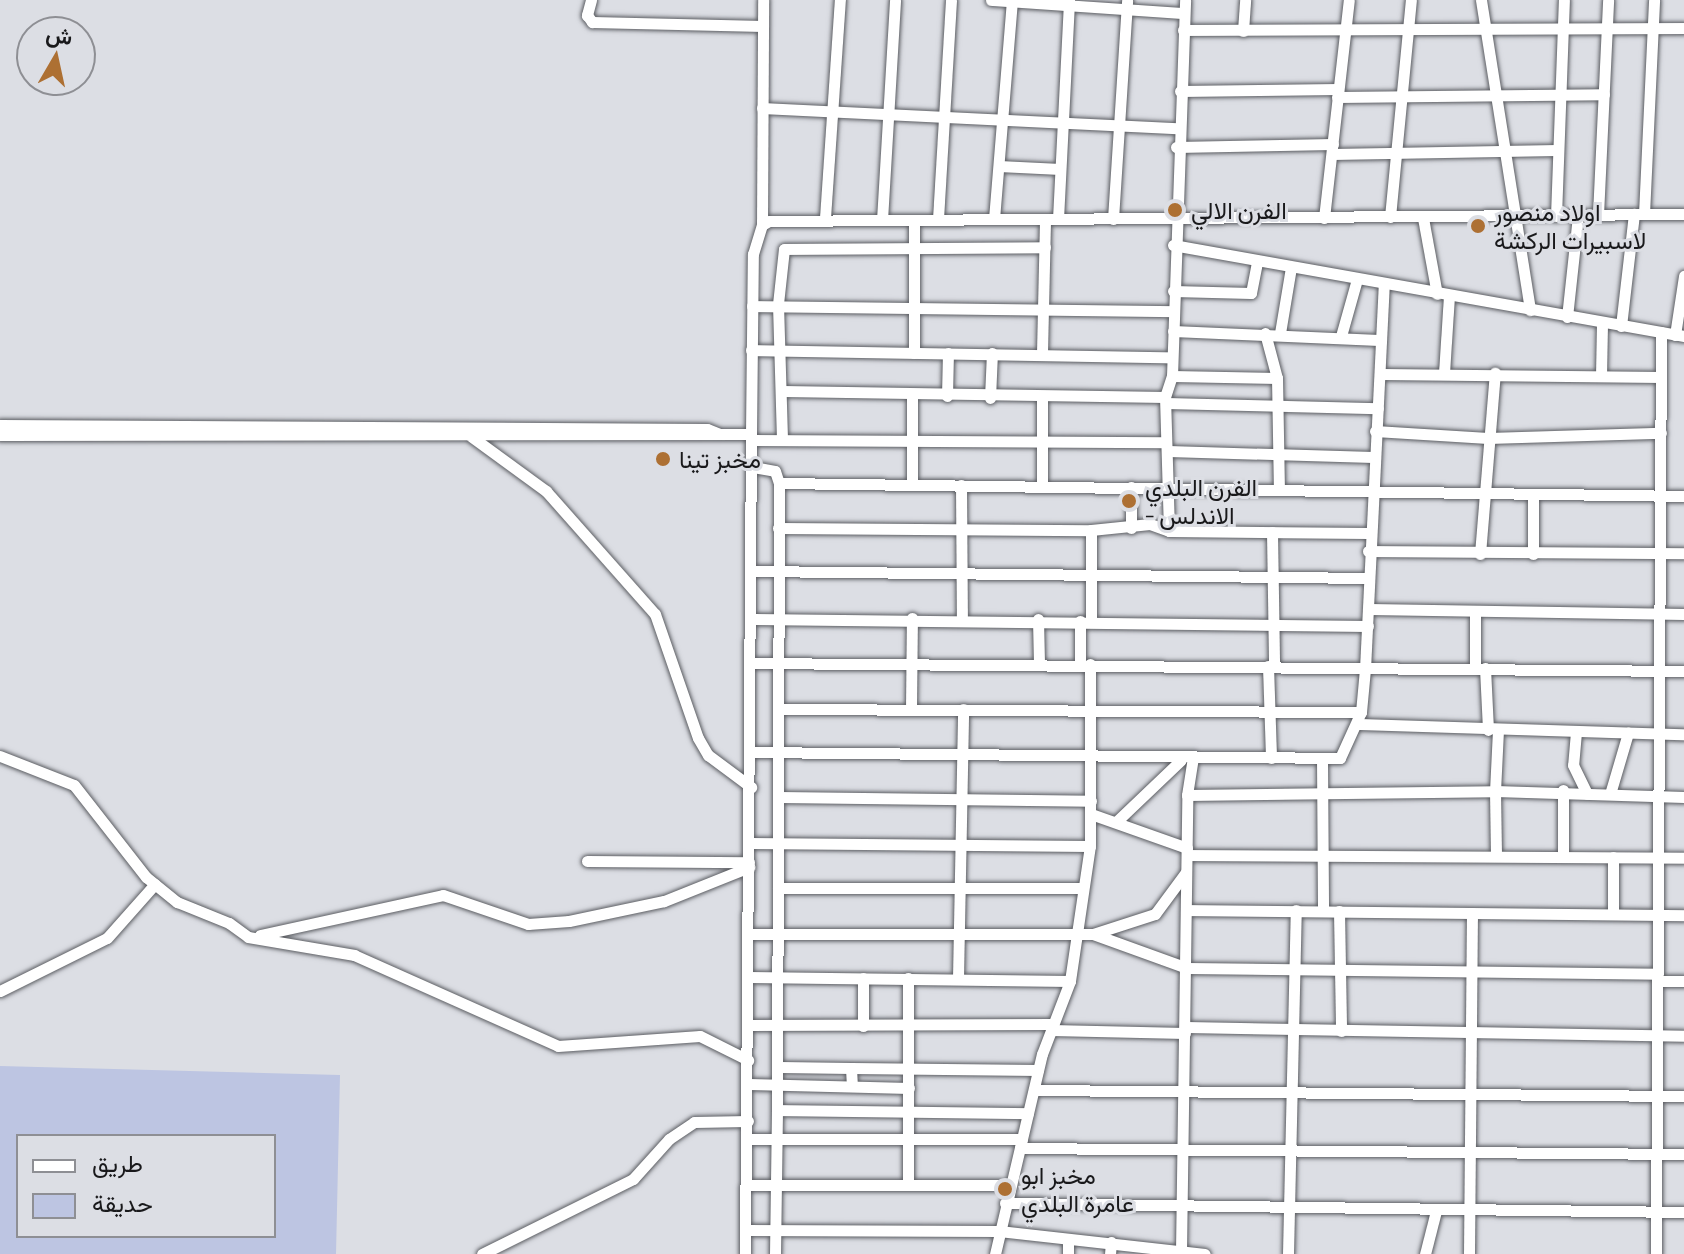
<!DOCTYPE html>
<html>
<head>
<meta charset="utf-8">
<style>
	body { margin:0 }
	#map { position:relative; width:1684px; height:1254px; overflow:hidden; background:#dcdee4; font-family:Barlow,Vazirmatn,sans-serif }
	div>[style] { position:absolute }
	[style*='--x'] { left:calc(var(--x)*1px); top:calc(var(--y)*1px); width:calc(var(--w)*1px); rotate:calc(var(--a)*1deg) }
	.green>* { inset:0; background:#bdc5e2 }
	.roads { filter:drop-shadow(0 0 2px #5b5d62) drop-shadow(0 0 2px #5b5d62) }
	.minor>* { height:11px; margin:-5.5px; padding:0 5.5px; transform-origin:5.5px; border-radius:5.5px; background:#fff }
	.dots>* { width:22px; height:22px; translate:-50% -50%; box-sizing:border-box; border:4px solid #dcdee4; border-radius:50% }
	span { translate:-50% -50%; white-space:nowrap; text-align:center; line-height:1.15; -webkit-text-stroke:6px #dcdee4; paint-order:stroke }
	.poi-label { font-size:24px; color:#19191b }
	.left { translate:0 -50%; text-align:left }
	.legend { position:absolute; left:16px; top:1134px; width:260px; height:104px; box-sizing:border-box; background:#dcdee4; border:2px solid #8e8f94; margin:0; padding:10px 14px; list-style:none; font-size:24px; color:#19191b }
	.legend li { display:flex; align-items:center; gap:16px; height:40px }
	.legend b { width:40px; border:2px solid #8e8f94 }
	.north { position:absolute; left:16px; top:16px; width:80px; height:80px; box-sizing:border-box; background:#dcdee4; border:2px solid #8e8f94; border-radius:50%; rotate:9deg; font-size:22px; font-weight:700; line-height:32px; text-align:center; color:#19191b }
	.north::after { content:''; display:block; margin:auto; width:28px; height:36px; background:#ad7033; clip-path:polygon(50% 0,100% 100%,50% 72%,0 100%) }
</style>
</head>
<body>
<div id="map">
	<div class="green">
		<div style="clip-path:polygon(evenodd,0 1066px,340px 1075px,336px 1254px,0 1254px,0 1066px,18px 1136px,274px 1136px,274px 1236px,18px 1236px,18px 1136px)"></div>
	</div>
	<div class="roads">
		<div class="minor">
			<div style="--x:591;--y:0;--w:16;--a:105"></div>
			<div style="--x:587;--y:15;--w:9;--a:54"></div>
			<div style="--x:592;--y:22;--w:171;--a:1.3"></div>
			<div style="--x:991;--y:0;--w:193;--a:3.9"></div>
			<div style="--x:1481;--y:0;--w:314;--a:81"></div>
			<div style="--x:1183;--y:30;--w:501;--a:-0.23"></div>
			<div style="--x:1243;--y:31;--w:31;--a:-86"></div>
			<div style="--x:1180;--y:91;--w:158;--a:-0.7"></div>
			<div style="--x:1337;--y:97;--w:267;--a:-0.6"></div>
			<div style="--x:762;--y:108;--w:415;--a:2.8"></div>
			<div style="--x:1176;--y:147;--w:157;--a:-1.1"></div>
			<div style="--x:1332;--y:154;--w:225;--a:-1"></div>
			<div style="--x:999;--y:166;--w:61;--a:2.8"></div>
			<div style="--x:1644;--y:214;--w:214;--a:-87.3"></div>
			<div style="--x:1598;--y:215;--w:215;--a:-87.3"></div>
			<div style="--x:1556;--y:216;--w:216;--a:-87.9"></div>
			<div style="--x:1390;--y:217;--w:218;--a:-84.5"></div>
			<div style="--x:825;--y:218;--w:219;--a:-86.1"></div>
			<div style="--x:1324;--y:218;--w:219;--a:-83.5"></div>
			<div style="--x:1423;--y:218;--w:77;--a:79.6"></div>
			<div style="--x:938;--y:219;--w:219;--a:-86.6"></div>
			<div style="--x:994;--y:219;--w:220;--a:-85.3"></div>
			<div style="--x:1058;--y:219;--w:219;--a:-87.1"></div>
			<div style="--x:1113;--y:219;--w:219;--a:-86.3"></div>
			<div style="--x:882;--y:220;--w:220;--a:-86.6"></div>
			<div style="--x:762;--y:225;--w:225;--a:-89.7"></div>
			<div style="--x:1173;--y:245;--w:519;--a:10.1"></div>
			<div style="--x:1173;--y:291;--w:78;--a:1.5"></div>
			<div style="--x:1251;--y:293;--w:33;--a:-79"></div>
			<div style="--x:752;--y:306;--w:421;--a:0.7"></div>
			<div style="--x:1567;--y:317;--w:102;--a:-83.8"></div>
			<div style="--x:1621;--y:326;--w:113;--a:-83.4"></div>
			<div style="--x:1173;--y:331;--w:206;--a:2.5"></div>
			<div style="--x:1265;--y:333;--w:47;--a:75.1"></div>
			<div style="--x:1277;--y:378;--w:110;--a:89"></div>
			<div style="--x:1280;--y:333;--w:67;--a:-80.5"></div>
			<div style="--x:1675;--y:335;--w:60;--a:-81.3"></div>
			<div style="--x:1341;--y:336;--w:59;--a:-74.3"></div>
			<div style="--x:751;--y:350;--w:421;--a:1"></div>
			<div style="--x:914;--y:353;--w:133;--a:-90"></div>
			<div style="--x:1042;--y:353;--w:133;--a:-88.7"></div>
			<div style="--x:1444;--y:373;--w:77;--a:-86.3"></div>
			<div style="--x:1381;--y:374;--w:280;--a:0.6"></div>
			<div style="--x:1172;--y:376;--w:105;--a:1.1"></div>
			<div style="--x:1601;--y:376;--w:53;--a:-88.9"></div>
			<div style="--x:783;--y:391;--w:382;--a:0.9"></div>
			<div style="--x:947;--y:396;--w:43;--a:-88.7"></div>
			<div style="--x:912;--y:398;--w:87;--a:90"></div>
			<div style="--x:990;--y:398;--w:45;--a:-87.5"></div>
			<div style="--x:1042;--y:398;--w:86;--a:90"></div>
			<div style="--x:1166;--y:403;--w:212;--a:1.4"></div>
			<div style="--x:0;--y:425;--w:707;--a:0.32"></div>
			<div style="--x:707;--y:429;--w:14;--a:21"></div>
			<div style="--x:1375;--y:431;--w:113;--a:3.5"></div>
			<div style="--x:1488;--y:438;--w:173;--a:-1.7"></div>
			<div style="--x:0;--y:435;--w:751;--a:-0.08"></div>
			<div style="--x:751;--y:434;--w:180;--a:-89.4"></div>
			<div style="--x:753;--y:254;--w:30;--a:-73"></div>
			<div style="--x:762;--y:225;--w:8;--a:-30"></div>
			<div style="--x:769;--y:221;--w:915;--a:-0.44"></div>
			<div style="--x:472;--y:437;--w:92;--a:36.1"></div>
			<div style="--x:546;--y:491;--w:164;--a:48.5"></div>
			<div style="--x:655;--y:614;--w:131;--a:70.9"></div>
			<div style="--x:698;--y:738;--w:20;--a:60"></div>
			<div style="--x:708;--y:755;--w:54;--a:36.7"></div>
			<div style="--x:782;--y:439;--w:135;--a:-91.7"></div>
			<div style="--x:778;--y:304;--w:55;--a:-83.8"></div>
			<div style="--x:784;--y:249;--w:261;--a:-0.4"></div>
			<div style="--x:752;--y:440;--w:414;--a:0.3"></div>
			<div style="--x:1168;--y:451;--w:205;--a:1.7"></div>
			<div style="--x:753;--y:467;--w:22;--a:10"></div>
			<div style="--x:775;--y:471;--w:13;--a:72"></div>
			<div style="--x:779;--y:483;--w:627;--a:90.18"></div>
			<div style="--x:779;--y:483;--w:905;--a:0.82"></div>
			<div style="--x:961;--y:485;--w:132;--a:89.6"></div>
			<div style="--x:1131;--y:487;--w:41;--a:90"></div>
			<div style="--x:1533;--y:497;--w:57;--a:90"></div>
			<div style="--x:778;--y:528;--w:313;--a:0.4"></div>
			<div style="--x:1091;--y:530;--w:59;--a:-5.8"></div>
			<div style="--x:1150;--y:524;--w:20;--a:20"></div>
			<div style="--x:1169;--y:531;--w:200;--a:0.6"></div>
			<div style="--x:1169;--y:531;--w:134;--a:-91.7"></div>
			<div style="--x:1165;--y:397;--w:22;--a:-72"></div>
			<div style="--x:1172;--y:376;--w:376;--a:-88"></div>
			<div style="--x:1272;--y:532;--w:133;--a:89.1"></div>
			<div style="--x:1368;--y:551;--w:316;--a:0.4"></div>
			<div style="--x:1480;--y:554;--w:182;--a:-85.3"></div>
			<div style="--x:754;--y:571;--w:615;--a:0.65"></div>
			<div style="--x:1369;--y:609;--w:315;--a:0.9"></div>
			<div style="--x:754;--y:619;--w:614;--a:0.65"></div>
			<div style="--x:1038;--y:619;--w:45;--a:88.7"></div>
			<div style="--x:1091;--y:620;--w:90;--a:-90"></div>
			<div style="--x:753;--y:663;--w:931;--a:0.49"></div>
			<div style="--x:1080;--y:663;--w:42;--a:-90"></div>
			<div style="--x:1268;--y:666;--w:92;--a:88.1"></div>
			<div style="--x:1475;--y:668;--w:56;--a:-90"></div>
			<div style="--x:1485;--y:668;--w:62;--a:87.2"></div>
			<div style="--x:911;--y:708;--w:90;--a:-89.4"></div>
			<div style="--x:780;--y:709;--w:581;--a:0.3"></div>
			<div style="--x:1357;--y:724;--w:327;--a:1.8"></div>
			<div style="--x:1498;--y:730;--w:61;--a:92.8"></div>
			<div style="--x:1495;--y:791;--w:189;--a:1.8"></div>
			<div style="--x:1576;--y:732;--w:33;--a:95"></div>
			<div style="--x:1573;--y:765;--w:32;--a:64"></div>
			<div style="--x:751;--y:752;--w:589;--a:0.58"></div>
			<div style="--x:1340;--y:758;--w:51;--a:-65.5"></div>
			<div style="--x:1361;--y:712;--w:43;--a:-84.7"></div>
			<div style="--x:1365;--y:669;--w:385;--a:-87.2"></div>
			<div style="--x:0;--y:756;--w:79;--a:21.4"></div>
			<div style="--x:74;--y:785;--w:117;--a:52"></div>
			<div style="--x:146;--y:877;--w:40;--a:39"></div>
			<div style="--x:177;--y:902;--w:56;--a:22"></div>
			<div style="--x:229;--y:923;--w:24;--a:36"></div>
			<div style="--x:248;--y:937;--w:108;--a:9.6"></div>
			<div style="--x:354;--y:955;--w:223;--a:24"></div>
			<div style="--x:558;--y:1046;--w:142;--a:-4"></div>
			<div style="--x:700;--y:1036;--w:54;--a:26.6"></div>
			<div style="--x:1322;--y:759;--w:152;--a:89.6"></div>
			<div style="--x:1610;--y:794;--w:64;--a:-73.6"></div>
			<div style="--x:1187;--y:795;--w:308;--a:-0.7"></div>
			<div style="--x:1495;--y:791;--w:63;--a:89.1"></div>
			<div style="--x:779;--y:797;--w:312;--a:0.7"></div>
			<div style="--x:1091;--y:814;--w:102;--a:19.5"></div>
			<div style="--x:1117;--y:821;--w:88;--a:-43.6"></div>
			<div style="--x:750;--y:843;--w:340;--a:0.5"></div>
			<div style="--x:1187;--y:855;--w:497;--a:0.3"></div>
			<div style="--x:1563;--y:856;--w:66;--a:-90"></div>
			<div style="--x:1613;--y:857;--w:56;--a:90"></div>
			<div style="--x:587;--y:861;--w:162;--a:0.4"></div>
			<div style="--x:778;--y:888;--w:305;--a:0"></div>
			<div style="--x:1186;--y:910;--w:498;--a:0.6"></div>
			<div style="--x:1339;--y:911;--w:120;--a:89"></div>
			<div style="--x:748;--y:934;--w:345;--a:0"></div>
			<div style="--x:1093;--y:934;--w:100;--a:19.9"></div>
			<div style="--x:1187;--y:968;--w:471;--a:0.7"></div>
			<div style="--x:1093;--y:934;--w:65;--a:-17.9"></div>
			<div style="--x:1155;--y:914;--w:52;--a:-53.6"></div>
			<div style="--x:260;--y:935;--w:187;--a:-12.3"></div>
			<div style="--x:443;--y:895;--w:90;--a:18.8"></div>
			<div style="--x:528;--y:924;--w:41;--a:-4.2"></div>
			<div style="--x:569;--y:921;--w:97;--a:-11.9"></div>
			<div style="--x:664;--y:901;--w:92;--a:-21.8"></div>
			<div style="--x:749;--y:977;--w:321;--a:0.7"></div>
			<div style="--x:908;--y:978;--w:206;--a:90"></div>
			<div style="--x:958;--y:978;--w:269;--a:-88.9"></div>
			<div style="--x:1658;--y:981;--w:26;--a:0"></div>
			<div style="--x:0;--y:991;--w:119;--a:-26.4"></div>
			<div style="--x:107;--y:938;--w:72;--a:-48.4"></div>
			<div style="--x:748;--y:1025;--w:304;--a:-0.2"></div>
			<div style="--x:863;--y:1026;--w:48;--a:-90"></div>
			<div style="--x:1186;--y:1027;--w:498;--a:1"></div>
			<div style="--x:1051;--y:1030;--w:134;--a:1.3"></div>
			<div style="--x:780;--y:1067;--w:71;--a:0.8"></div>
			<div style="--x:851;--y:1068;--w:17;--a:87"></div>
			<div style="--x:851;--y:1068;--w:187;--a:0.6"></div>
			<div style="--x:749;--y:1084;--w:160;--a:1.4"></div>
			<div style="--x:1034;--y:1090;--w:650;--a:0.53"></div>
			<div style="--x:747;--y:1139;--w:275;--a:0"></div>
			<div style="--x:1020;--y:1148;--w:664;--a:0.52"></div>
			<div style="--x:747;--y:1185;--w:263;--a:0"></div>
			<div style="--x:1005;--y:1203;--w:679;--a:0.76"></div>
			<div style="--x:746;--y:1230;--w:253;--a:0.2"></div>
			<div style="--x:999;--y:1231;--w:207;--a:6.4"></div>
			<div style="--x:1068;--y:1239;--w:15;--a:90"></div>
			<div style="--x:1181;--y:1252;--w:457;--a:-89.2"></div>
			<div style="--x:1187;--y:795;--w:36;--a:-81"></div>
			<div style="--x:482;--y:1254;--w:169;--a:-26.4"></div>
			<div style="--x:633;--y:1179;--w:54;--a:-48"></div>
			<div style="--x:669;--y:1139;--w:30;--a:-34"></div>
			<div style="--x:694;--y:1122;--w:54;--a:-1.1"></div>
			<div style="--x:745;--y:1254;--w:820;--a:-89.58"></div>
			<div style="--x:775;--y:1254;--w:144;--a:-89.2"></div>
			<div style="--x:777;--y:1110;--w:251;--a:0.7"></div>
			<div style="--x:995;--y:1254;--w:205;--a:-76.8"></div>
			<div style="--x:1042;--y:1054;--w:78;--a:-69"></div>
			<div style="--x:1070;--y:981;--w:136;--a:-81.6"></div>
			<div style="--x:1090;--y:846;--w:182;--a:-90"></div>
			<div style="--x:1110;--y:1254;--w:12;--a:-85"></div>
			<div style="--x:1288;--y:1254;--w:344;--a:-88.7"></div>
			<div style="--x:1425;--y:1254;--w:44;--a:-75.7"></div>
			<div style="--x:1469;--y:1254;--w:341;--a:-89.5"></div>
			<div style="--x:1656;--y:1254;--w:922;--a:-89.69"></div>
		</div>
	</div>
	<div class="dots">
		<div style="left:1175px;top:210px;background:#ad7033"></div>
		<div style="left:1478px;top:226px;background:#ad7033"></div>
		<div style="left:663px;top:459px;background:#ad7033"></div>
		<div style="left:1129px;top:501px;background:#ad7033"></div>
		<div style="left:1005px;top:1189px;background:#ad7033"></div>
	</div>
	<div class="poi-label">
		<span class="left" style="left:1191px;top:210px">الفرن الالي</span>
		<span class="left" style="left:1494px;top:226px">اولاد منصور<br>لاسبيرات الركشة</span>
		<span class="left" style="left:679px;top:459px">مخبز تينا</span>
		<span class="left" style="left:1145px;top:501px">الفرن البلدي<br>- الاندلس</span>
		<span class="left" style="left:1021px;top:1189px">مخبز ابو<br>عامرة البلدي</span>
	</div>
	<ul class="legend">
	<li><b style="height:10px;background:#fff"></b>طريق</li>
	<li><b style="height:22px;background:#bdc5e2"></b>حديقة</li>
	</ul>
	<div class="north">ش</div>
</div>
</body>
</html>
